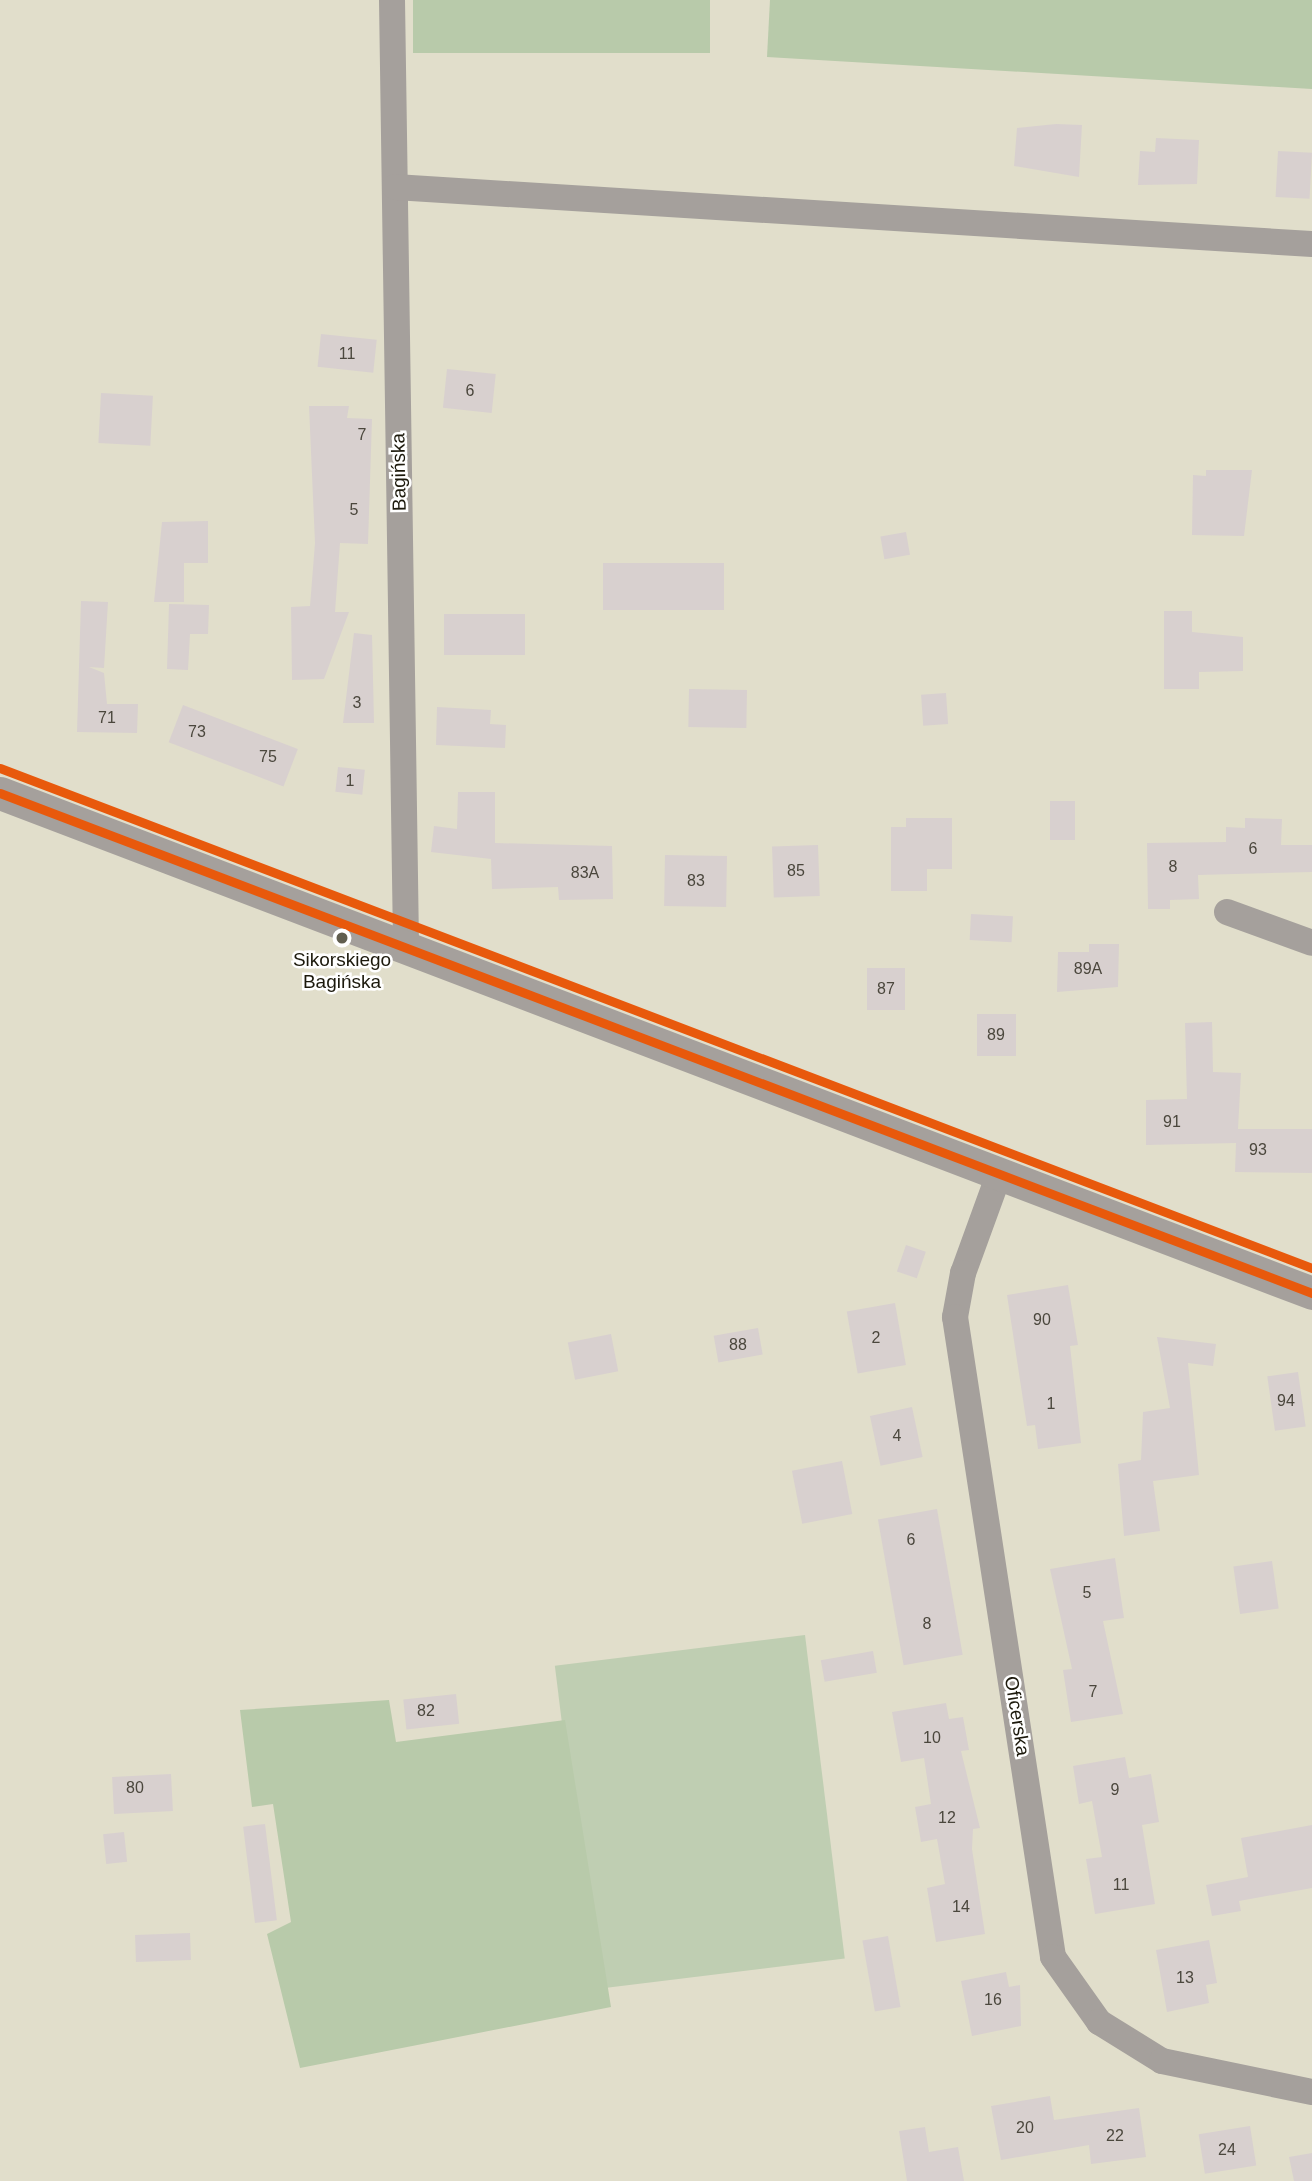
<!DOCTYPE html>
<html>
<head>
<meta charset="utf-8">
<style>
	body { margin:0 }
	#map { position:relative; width:1312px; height:2181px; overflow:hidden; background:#e1decb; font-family:Arial,sans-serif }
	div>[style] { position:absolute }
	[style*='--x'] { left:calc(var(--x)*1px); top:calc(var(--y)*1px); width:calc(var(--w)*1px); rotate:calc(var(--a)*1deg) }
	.green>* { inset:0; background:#bfceb2; transform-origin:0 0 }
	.forest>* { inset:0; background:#b8caaa; transform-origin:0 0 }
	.building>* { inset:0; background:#d8d0cf; transform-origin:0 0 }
	.minor>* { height:26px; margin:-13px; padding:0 13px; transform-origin:13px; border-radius:13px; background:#a5a09c }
	.tertiary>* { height:33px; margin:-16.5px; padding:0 16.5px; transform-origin:16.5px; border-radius:16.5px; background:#a5a09c }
	.cycleway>* { height:9px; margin:-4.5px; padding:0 4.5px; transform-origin:4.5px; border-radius:4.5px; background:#e8590c }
	.dots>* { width:19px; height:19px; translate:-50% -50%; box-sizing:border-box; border:4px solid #fff; border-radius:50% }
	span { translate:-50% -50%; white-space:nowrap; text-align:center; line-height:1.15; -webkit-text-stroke:5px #fff; paint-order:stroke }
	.number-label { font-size:16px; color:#4b473d }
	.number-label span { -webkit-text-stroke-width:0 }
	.street-label { font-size:19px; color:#1c190c }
	.poi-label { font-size:19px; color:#1c190c }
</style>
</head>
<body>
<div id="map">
	<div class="green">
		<div style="left:805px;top:1635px;width:326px;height:252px;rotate:83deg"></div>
	</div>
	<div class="forest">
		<div style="left:413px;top:0;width:297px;height:53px"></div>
		<div style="clip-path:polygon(770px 0,1312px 0,1312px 89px,767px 57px)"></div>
		<div style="clip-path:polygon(389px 1700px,396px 1742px,565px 1720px,611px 2007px,300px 2068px,267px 1934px,291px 1922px,273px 1804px,252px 1807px,240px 1710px)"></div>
	</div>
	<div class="building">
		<div style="clip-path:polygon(1056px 124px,1082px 125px,1079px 177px,1014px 166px,1017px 128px)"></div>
		<div style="clip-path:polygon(1156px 138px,1199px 140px,1197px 184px,1138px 185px,1140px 151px,1155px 152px)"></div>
		<div style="left:1278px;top:151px;width:34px;height:46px;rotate:3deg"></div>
		<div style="left:321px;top:334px;width:56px;height:33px;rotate:6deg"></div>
		<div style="left:447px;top:369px;width:49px;height:39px;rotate:6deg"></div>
		<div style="left:101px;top:393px;width:52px;height:50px;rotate:3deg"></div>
		<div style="clip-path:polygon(309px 406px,349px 406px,347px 418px,372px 419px,368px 544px,340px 543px,335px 612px,349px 612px,324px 679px,292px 680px,291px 607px,310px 606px,315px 543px)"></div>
		<div style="clip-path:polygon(1206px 470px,1252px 470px,1244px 536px,1192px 535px,1193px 475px,1206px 476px)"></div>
		<div style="clip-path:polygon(208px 521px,208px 563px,184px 563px,184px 602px,154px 602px,162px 522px)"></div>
		<div style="left:906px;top:532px;width:23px;height:26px;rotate:80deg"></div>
		<div style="left:724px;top:563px;width:47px;height:121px;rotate:90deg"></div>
		<div style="clip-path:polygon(81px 601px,108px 602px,104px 668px,89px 667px,104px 673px,107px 704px,138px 704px,137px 733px,77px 732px)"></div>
		<div style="clip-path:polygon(169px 604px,209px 605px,208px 634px,190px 634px,188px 670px,167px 669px)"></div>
		<div style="clip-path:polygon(1164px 611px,1192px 611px,1192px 632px,1243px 637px,1243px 671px,1199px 672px,1199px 689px,1164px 689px)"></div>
		<div style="left:444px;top:614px;width:81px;height:41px"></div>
		<div style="clip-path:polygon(354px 633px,372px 635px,374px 723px,343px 723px)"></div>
		<div style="left:689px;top:689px;width:58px;height:38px;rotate:1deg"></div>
		<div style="left:946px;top:693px;width:31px;height:25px;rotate:86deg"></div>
		<div style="left:183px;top:705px;width:123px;height:40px;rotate:21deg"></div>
		<div style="clip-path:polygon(437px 707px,491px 710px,490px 724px,506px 725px,505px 748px,436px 745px)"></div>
		<div style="left:338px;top:767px;width:27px;height:25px;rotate:6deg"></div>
		<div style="clip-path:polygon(458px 792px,495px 792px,495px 843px,612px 846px,613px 899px,559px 900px,558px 887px,492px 889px,491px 859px,431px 852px,434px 826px,457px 829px)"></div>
		<div style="left:1050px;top:801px;width:25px;height:39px"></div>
		<div style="clip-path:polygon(906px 818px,952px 818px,952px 869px,927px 869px,927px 891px,891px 891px,891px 827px,906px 827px)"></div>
		<div style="clip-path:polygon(1245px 818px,1282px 819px,1281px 845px,1312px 845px,1312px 872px,1198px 875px,1199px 899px,1170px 900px,1170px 909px,1148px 909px,1147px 843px,1226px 842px,1226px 827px,1245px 828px)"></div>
		<div style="left:818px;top:845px;width:51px;height:46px;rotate:88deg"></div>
		<div style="left:665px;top:855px;width:62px;height:51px;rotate:1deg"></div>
		<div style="left:971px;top:914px;width:42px;height:26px;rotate:3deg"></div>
		<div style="clip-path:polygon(1089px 944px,1119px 944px,1118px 987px,1057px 992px,1058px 952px,1089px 952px)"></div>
		<div style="left:867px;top:968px;width:38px;height:42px"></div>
		<div style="left:1016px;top:1014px;width:42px;height:39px;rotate:90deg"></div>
		<div style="clip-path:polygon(1212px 1022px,1213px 1072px,1241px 1073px,1238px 1129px,1312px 1129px,1312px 1173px,1235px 1172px,1236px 1143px,1146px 1145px,1146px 1100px,1187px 1099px,1185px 1023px)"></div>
		<div style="left:906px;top:1245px;width:21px;height:28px;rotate:19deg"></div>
		<div style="clip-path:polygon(1068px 1285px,1078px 1345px,1070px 1346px,1081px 1443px,1038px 1449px,1035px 1425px,1027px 1426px,1007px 1295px)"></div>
		<div style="left:895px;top:1303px;width:63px;height:49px;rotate:80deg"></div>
		<div style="left:758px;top:1328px;width:27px;height:45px;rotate:80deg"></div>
		<div style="left:611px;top:1334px;width:38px;height:44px;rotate:79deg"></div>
		<div style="clip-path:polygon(1157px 1337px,1216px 1344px,1213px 1366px,1188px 1363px,1199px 1475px,1153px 1481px,1160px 1531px,1124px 1536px,1118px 1464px,1141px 1460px,1143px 1412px,1170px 1408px)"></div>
		<div style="left:1298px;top:1372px;width:55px;height:31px;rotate:82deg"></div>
		<div style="left:912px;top:1407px;width:51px;height:43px;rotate:78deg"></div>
		<div style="left:842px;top:1461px;width:54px;height:51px;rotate:79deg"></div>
		<div style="left:937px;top:1509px;width:148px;height:60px;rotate:80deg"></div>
		<div style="clip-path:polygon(1115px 1558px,1124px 1618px,1103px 1621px,1123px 1714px,1071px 1722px,1063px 1670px,1072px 1669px,1050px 1569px)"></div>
		<div style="left:1272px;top:1561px;width:48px;height:39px;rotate:82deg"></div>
		<div style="left:873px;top:1651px;width:22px;height:53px;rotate:80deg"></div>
		<div style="left:456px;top:1694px;width:30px;height:53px;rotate:84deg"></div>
		<div style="clip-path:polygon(946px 1703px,949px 1719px,963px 1717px,969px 1750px,961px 1751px,980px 1828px,973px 1829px,972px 1849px,985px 1934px,936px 1942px,927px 1888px,945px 1884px,937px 1839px,921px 1842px,915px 1807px,931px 1804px,924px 1758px,901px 1762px,892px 1712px)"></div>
		<div style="clip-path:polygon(1125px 1757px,1129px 1778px,1151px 1774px,1159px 1822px,1142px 1825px,1155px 1904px,1095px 1914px,1086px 1859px,1102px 1857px,1092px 1801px,1079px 1804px,1073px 1766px)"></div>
		<div style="left:171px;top:1774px;width:37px;height:59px;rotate:87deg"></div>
		<div style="left:265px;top:1824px;width:97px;height:22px;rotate:83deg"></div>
		<div style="clip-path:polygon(1312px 1825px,1312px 1888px,1239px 1901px,1241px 1911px,1212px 1916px,1206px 1885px,1248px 1877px,1241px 1838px)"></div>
		<div style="left:124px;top:1832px;width:30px;height:21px;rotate:84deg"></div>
		<div style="left:190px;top:1933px;width:27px;height:55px;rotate:88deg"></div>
		<div style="left:888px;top:1936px;width:72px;height:26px;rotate:80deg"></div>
		<div style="clip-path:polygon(1209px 1940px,1217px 1983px,1206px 1985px,1209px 2003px,1167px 2012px,1156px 1950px)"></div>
		<div style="clip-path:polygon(1006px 1972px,1009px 1987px,1020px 1985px,1021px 2026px,972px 2036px,961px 1981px)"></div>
		<div style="clip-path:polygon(1050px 2096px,1054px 2120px,1139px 2108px,1146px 2157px,1091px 2164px,1089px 2145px,1001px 2160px,991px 2106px)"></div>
		<div style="left:1250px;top:2126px;width:40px;height:52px;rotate:81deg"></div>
		<div style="clip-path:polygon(925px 2127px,929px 2152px,958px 2147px,964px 2181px,907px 2181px,899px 2131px)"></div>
		<div style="clip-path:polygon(1312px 2153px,1312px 2181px,1294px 2181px,1289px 2157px)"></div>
	</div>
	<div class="minor">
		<div style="--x:392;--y:0;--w:944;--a:89.15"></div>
		<div style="--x:395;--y:187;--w:919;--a:3.56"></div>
		<div style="--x:1227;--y:912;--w:90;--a:20"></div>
		<div style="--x:998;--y:1177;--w:102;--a:110"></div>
		<div style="--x:963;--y:1273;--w:45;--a:100.3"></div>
		<div style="--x:955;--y:1317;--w:647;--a:81.29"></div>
		<div style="--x:1053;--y:1957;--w:80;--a:54.7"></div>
		<div style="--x:1099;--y:2022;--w:74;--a:31.8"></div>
		<div style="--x:1162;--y:2061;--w:153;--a:11.7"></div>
	</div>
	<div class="tertiary">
		<div style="--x:0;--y:793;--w:1404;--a:20.86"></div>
	</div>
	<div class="cycleway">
		<div style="--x:0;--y:768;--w:1404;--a:20.86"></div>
		<div style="--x:0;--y:793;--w:1404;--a:20.86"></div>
	</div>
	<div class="dots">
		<div style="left:342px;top:938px;background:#615e4f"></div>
	</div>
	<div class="number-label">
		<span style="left:347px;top:354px">11</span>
		<span style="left:470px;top:391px">6</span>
		<span style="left:362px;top:435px">7</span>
		<span style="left:354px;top:510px">5</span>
		<span style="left:357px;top:703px">3</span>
		<span style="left:107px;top:718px">71</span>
		<span style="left:197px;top:732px">73</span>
		<span style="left:268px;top:757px">75</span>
		<span style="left:350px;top:781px">1</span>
		<span style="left:1253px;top:849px">6</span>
		<span style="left:1173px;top:867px">8</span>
		<span style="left:796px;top:871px">85</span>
		<span style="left:585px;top:873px">83A</span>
		<span style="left:696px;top:881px">83</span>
		<span style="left:1088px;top:969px">89A</span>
		<span style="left:886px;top:989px">87</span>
		<span style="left:996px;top:1035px">89</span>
		<span style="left:1172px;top:1122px">91</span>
		<span style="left:1258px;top:1150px">93</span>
		<span style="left:1042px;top:1320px">90</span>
		<span style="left:876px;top:1338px">2</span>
		<span style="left:738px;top:1345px">88</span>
		<span style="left:1286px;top:1401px">94</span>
		<span style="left:1051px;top:1404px">1</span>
		<span style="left:897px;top:1436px">4</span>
		<span style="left:911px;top:1540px">6</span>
		<span style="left:1087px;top:1593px">5</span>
		<span style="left:927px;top:1624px">8</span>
		<span style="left:1093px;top:1692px">7</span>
		<span style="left:426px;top:1711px">82</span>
		<span style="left:932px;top:1738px">10</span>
		<span style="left:135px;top:1788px">80</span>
		<span style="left:1115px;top:1790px">9</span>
		<span style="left:947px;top:1818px">12</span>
		<span style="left:1121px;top:1885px">11</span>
		<span style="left:961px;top:1907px">14</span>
		<span style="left:1185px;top:1978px">13</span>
		<span style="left:993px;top:2000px">16</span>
		<span style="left:1025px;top:2128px">20</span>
		<span style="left:1115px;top:2136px">22</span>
		<span style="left:1227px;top:2150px">24</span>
	</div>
	<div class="street-label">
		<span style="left:399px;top:472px;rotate:-91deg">Bagińska</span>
		<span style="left:1017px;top:1716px;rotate:81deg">Oficerska</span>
	</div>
	<div class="poi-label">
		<span style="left:342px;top:971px">Sikorskiego<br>Bagińska</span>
	</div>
</div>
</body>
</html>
